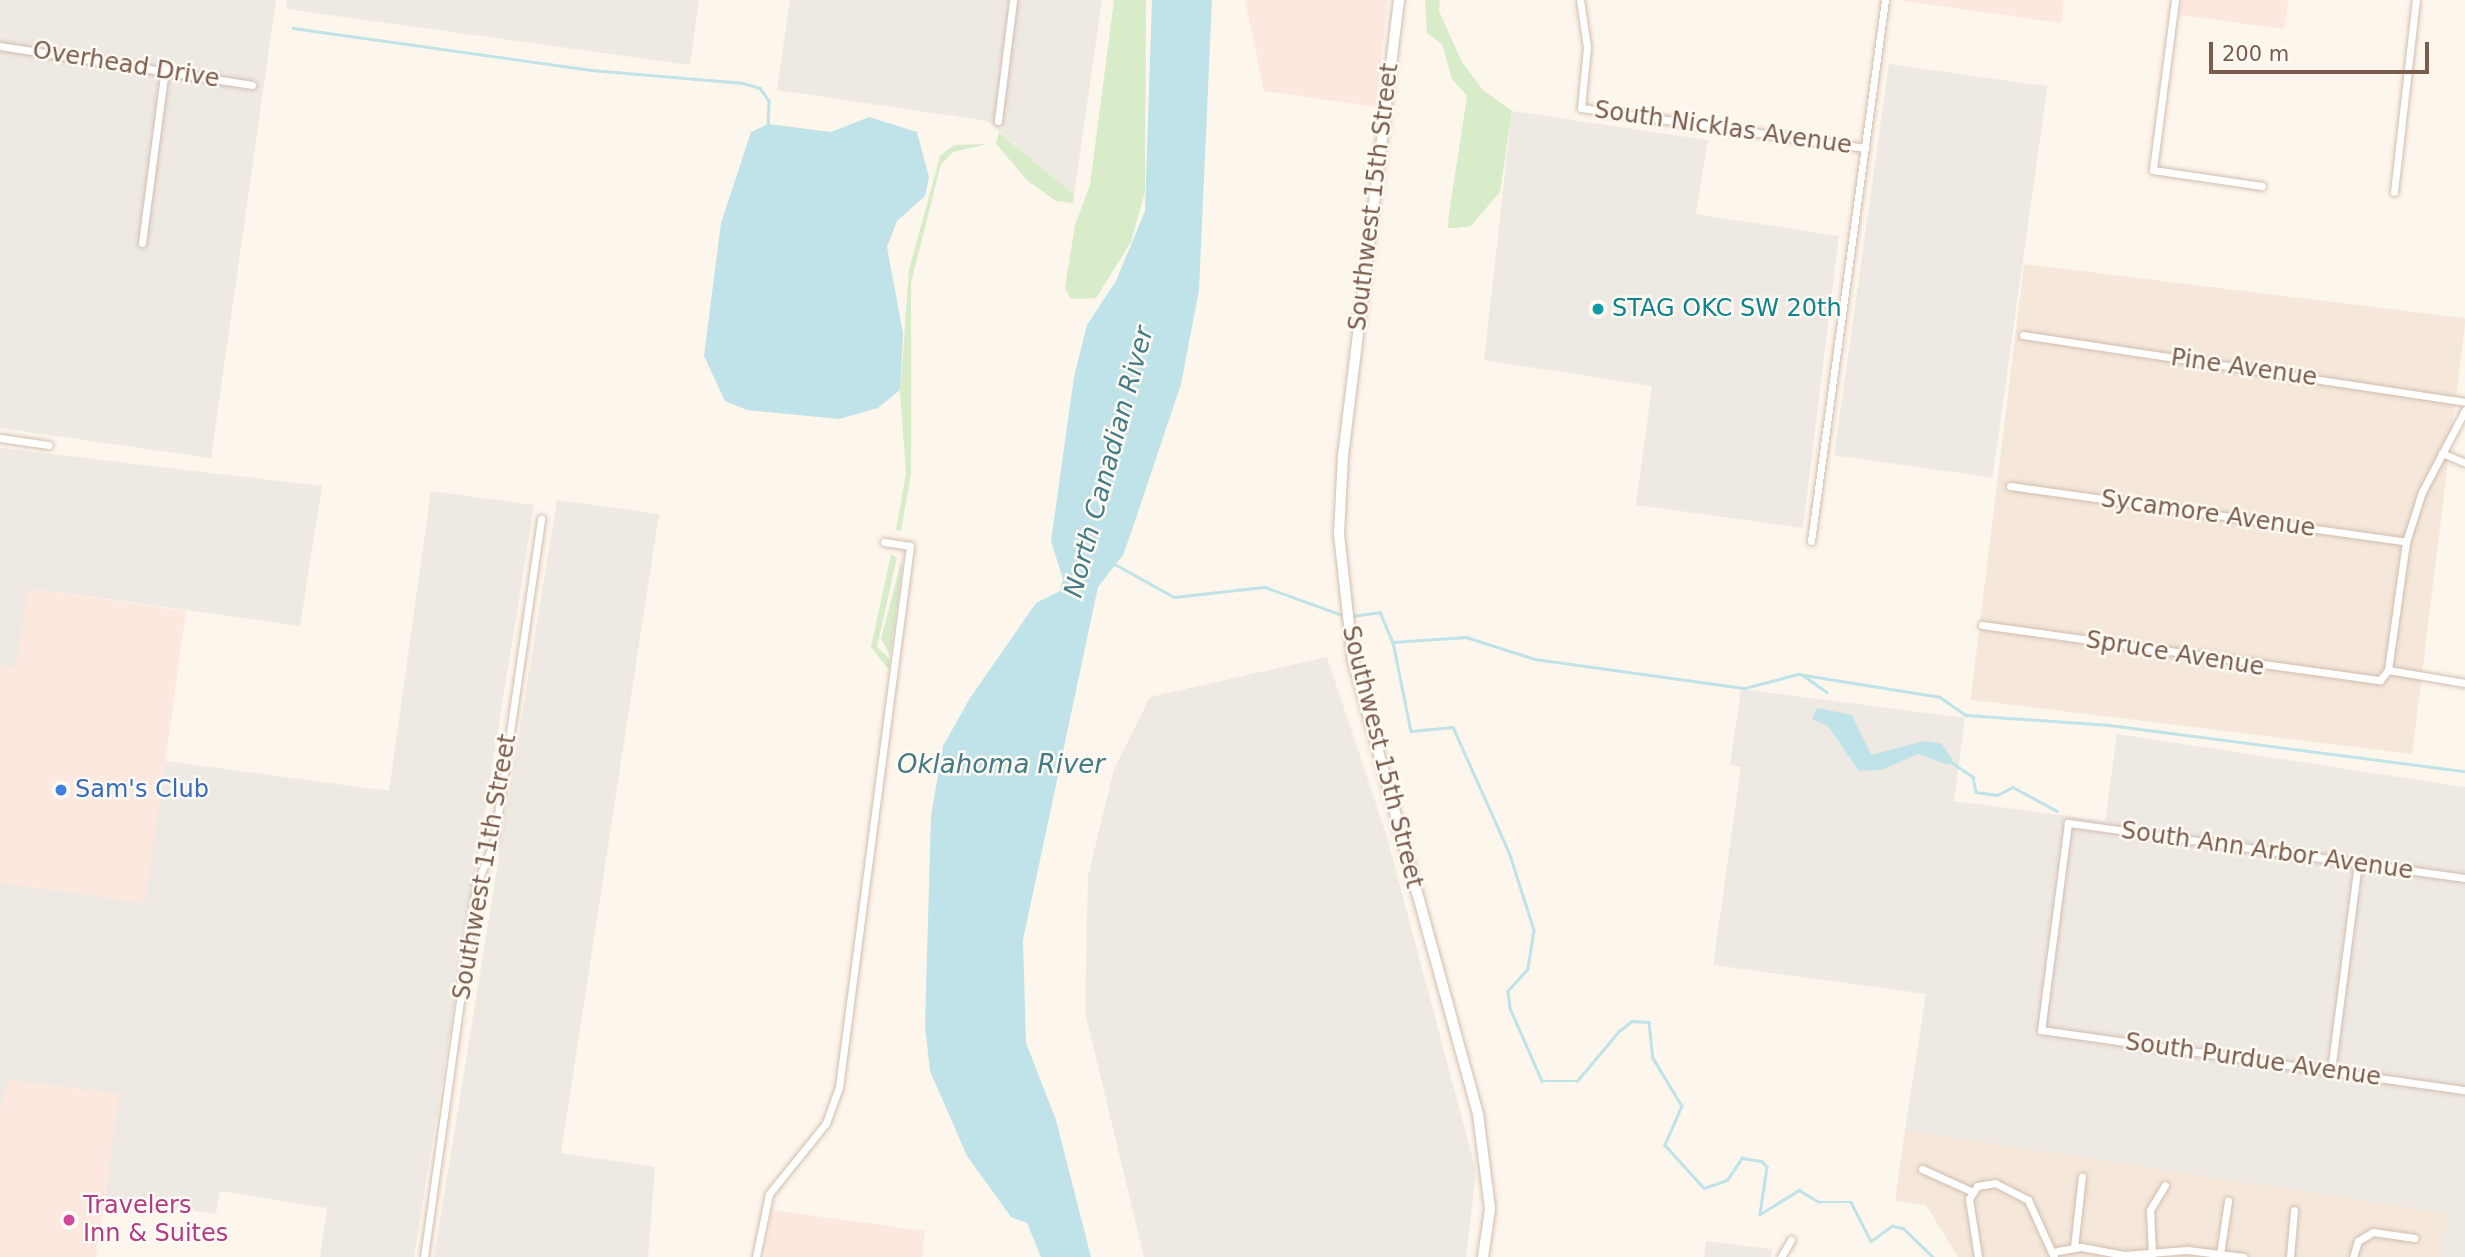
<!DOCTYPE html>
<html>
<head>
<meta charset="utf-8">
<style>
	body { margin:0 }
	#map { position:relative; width:2465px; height:1257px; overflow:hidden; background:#fdf6ec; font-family:"DejaVu Sans",sans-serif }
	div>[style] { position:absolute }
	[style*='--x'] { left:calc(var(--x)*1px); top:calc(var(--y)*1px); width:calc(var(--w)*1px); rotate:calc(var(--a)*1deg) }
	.residential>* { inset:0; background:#f5e8da; transform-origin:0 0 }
	.commercial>* { inset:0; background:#fde8e0 }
	.industrial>* { inset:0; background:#efe9e4; transform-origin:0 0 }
	.green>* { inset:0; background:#d8ecc9 }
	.water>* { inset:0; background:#bfe3e8 }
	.stream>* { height:2.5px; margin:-1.25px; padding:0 1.25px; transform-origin:1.25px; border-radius:1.25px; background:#bfe3e8 }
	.roads { filter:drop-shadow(0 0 2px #d1beb0) drop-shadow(0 0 2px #d1beb0) }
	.street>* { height:7px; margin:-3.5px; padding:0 3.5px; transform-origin:3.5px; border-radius:3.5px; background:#fff }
	.secondary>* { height:10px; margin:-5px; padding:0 5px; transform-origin:5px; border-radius:5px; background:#fff }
	.dots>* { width:19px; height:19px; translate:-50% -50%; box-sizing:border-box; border:4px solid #fffaf3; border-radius:50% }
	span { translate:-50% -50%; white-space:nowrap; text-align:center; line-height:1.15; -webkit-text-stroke:5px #fffaf3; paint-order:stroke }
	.street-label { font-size:24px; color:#7a5c4d }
	.culture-label { font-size:24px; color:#0d838f }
	.left { translate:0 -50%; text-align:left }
	.shop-label { font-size:24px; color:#366cbe }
	.hotel-label { font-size:24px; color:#b23c85 }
	.water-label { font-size:26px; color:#437c86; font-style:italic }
	.scale { position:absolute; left:2209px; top:42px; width:220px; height:32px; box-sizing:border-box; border:4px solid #7a5c4d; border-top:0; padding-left:9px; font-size:21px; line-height:24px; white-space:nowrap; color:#7a5c4d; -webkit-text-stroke:5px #fffaf3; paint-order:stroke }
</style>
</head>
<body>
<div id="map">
	<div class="residential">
		<div style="left:2024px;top:264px;width:445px;height:439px;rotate:7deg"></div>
		<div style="clip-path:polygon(1905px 1130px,2447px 1213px,2441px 1257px,1958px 1257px,1926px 1205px,1895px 1201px)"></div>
	</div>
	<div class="commercial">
		<div style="clip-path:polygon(1388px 0,1376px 107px,1264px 91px,1245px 0)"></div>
		<div style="clip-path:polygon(1897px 0,2064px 0,2061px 23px)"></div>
		<div style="clip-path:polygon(2182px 0,2289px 0,2284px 29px,2180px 15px)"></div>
		<div style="clip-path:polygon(27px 588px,186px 611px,146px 903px,0 883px,0 664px,16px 666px)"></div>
		<div style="clip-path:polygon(8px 1079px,120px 1094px,96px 1257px,0 1257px,0 1112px)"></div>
		<div style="clip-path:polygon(772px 1210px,925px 1231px,922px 1257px,765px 1257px)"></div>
	</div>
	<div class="industrial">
		<div style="clip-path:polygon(0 0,276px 0,211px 458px,0 428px)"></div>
		<div style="clip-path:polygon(287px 0,699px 0,690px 65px,286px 9px)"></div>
		<div style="clip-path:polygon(790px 0,1102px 0,1074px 195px,987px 121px,777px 90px)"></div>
		<div style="left:1889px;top:64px;width:160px;height:395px;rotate:8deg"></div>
		<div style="clip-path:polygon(1512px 111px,1708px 140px,1696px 214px,1839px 236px,1803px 528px,1636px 505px,1652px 386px,1484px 360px)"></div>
		<div style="clip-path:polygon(0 448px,322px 486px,300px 626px,28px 588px,16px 666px,0 664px)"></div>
		<div style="clip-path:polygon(431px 491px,534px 505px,414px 1257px,320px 1257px,327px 1208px,220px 1191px,216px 1214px,105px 1199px,119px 1094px,9px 1079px,0 1112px,0 883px,145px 903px,165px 761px,389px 791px)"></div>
		<div style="clip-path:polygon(557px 500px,659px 514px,561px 1153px,655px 1167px,648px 1257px,434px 1257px)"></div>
		<div style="clip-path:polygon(1327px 657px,1387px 837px,1476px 1171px,1466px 1257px,1144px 1257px,1085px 1012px,1088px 876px,1114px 769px,1150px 697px)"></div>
		<div style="clip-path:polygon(1741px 689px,1965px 718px,1954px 801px,2105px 821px,2117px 734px,2465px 787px,2465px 1257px,2441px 1257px,2446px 1213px,1905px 1130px,1926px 994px,1713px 965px,1741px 767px,1730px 765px)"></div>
		<div style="clip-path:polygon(1706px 1241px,1772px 1249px,1771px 1257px,1704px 1257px)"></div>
	</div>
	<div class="green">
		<div style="clip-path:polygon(1114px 0,1146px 0,1145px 192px,1131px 242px,1096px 298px,1080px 299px,1070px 298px,1065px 287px,1075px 225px,1090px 185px)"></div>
		<div style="clip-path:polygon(1425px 0,1440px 0,1439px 11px,1462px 62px,1483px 90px,1512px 111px,1500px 192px,1471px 226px,1457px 228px,1448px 228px,1449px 214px,1467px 96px,1452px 79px,1442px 44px,1427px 33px)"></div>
		<div style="clip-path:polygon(999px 132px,1074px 195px,1073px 203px,1056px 201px,1028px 181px,996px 144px)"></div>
		<div style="clip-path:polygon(988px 144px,953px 152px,941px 164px,911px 283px,911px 474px,901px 531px,896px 530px,906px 473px,900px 393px,909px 270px,940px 156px,954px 145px)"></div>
		<div style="clip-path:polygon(891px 554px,897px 557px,877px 647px,890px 659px,889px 670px,871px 647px)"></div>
		<div style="clip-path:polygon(901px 562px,902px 570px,890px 655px,881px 639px)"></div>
	</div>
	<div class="water">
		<div style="clip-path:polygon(1152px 0,1212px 0,1199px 290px,1181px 384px,1134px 524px,1123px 555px,1098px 587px,1023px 940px,1026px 1043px,1056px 1120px,1091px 1257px,1041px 1257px,1027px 1223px,1011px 1217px,967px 1156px,930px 1071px,925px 1026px,931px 816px,943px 746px,970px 698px,1036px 603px,1060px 591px,1063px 579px,1051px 541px,1074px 377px,1087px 325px,1116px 281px,1145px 211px)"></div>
		<div style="clip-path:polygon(869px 117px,917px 132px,929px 177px,925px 196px,897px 221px,887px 247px,903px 333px,900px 390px,878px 408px,839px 419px,747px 410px,725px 401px,704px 356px,721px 223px,751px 132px,768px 124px,831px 132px)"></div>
		<div style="clip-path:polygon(1817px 708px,1852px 715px,1871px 755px,1924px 741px,1942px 744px,1953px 760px,1948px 765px,1918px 754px,1881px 770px,1859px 771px,1828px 726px,1812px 719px)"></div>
	</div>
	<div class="stream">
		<div style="--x:293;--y:28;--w:301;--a:8"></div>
		<div style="--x:591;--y:70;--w:153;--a:4.9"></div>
		<div style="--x:743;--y:83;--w:18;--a:16"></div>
		<div style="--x:760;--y:88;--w:16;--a:55"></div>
		<div style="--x:769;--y:101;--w:23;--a:92"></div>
		<div style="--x:1113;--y:563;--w:70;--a:29.1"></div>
		<div style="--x:1174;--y:597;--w:92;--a:-6.3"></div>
		<div style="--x:1265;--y:587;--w:85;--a:19.9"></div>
		<div style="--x:1352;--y:616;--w:28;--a:-8"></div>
		<div style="--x:1380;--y:612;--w:33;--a:67"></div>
		<div style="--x:1393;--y:642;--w:91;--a:78.6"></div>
		<div style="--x:1411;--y:731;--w:42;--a:-5.4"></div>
		<div style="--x:1453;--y:727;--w:137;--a:65.9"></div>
		<div style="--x:1509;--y:852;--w:82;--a:72.2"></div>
		<div style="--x:1534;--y:930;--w:39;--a:99"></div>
		<div style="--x:1528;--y:969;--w:30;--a:132"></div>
		<div style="--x:1508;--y:991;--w:17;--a:83"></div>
		<div style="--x:1510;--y:1008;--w:80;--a:66.3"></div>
		<div style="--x:1542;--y:1081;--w:35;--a:0"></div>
		<div style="--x:1577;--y:1081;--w:65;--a:-50"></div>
		<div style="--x:1619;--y:1031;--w:16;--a:-38"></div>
		<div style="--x:1632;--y:1021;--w:17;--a:3"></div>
		<div style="--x:1649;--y:1022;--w:36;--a:84"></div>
		<div style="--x:1653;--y:1058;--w:56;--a:58.9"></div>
		<div style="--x:1682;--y:1106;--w:43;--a:113.6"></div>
		<div style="--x:1665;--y:1145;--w:58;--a:47.8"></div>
		<div style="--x:1704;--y:1188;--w:24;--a:-19"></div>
		<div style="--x:1727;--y:1180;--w:27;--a:-56"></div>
		<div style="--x:1742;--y:1158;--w:20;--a:9"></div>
		<div style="--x:1762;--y:1161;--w:8;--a:50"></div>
		<div style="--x:1767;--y:1167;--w:48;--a:98.5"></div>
		<div style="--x:1760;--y:1214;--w:46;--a:-31.6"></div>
		<div style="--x:1799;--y:1190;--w:23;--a:31"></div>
		<div style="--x:1819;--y:1202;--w:32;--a:0"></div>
		<div style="--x:1851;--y:1202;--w:44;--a:62.9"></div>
		<div style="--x:1871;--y:1241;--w:26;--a:-36"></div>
		<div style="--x:1892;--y:1226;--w:11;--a:10"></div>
		<div style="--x:1903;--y:1228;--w:42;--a:44"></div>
		<div style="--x:1393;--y:642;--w:73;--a:-3.9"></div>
		<div style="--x:1466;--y:637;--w:72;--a:17.7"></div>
		<div style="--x:1535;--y:659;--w:212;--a:7.9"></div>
		<div style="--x:1745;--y:688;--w:55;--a:-14.8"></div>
		<div style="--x:1798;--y:674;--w:144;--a:9.2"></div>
		<div style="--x:1940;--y:697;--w:32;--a:35"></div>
		<div style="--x:1966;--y:715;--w:143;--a:4"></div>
		<div style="--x:2109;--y:725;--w:359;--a:7.4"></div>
		<div style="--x:1804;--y:676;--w:28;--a:35"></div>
		<div style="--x:1951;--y:762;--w:27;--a:34"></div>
		<div style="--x:1973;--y:777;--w:15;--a:79"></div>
		<div style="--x:1976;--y:792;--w:21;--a:8"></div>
		<div style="--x:1997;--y:795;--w:18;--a:-27"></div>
		<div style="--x:2013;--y:787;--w:50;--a:28.6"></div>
	</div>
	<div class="roads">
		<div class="street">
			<div style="--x:1580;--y:0;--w:48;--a:81.5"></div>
			<div style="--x:1587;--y:47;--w:61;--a:95.6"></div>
			<div style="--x:1581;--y:108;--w:287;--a:8"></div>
			<div style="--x:2175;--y:0;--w:171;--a:97.4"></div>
			<div style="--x:2153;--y:170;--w:110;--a:8.4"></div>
			<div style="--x:0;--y:46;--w:255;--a:8.8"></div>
			<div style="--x:998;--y:121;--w:122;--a:-82.9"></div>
			<div style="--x:2394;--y:192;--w:193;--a:-83.5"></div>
			<div style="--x:142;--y:243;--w:176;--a:-82.5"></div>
			<div style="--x:2023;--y:335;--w:447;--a:8.6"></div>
			<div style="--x:0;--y:438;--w:49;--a:8.3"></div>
			<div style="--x:2442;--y:453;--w:25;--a:23"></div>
			<div style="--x:2010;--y:486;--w:400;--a:8"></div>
			<div style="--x:1811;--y:541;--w:546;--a:-82.21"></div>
			<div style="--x:1982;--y:625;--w:402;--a:7.9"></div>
			<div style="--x:2380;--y:680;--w:13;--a:-51"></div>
			<div style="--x:2388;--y:670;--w:129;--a:-82"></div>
			<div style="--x:2406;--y:542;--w:52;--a:-72.3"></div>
			<div style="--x:2422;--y:492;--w:93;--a:-62.3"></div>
			<div style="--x:2388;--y:670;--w:78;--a:9.6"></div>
			<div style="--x:2465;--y:878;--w:401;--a:-172.1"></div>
			<div style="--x:2068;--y:823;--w:209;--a:97.4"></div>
			<div style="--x:2041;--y:1030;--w:428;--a:8.1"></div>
			<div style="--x:2331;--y:1071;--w:210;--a:-82.6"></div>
			<div style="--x:1922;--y:1169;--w:54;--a:24.2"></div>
			<div style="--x:2074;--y:1247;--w:71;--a:-83.6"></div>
			<div style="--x:2052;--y:1252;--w:29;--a:-10"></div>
			<div style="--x:2081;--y:1247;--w:44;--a:10.5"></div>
			<div style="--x:2124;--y:1255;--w:63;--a:-4.5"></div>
			<div style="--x:2187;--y:1250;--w:57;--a:7"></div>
			<div style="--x:2152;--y:1254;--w:44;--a:-92.6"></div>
			<div style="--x:2150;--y:1210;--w:29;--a:-59"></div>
			<div style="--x:2220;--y:1254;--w:54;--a:-81.4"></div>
			<div style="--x:424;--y:1257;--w:376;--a:-82"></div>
			<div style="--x:476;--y:885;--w:47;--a:-67.3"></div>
			<div style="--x:494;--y:842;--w:327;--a:-81.7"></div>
			<div style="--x:756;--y:1257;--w:64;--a:-78.3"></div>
			<div style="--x:769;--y:1194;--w:91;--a:-51.2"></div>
			<div style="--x:826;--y:1123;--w:38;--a:-70"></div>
			<div style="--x:839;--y:1087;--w:546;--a:-82.52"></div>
			<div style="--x:910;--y:546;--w:26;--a:-171"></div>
			<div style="--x:1781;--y:1257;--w:20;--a:-60"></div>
			<div style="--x:1978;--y:1257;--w:59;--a:-98.8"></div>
			<div style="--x:1969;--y:1199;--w:15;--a:-58"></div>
			<div style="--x:1977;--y:1186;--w:18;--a:-9"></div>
			<div style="--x:1995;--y:1183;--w:37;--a:27"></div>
			<div style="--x:2028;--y:1200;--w:63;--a:65.5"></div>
			<div style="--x:2290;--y:1257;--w:47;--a:-85.1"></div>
			<div style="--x:2353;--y:1257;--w:17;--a:-73"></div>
			<div style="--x:2358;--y:1241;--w:17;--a:-31"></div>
			<div style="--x:2373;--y:1232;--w:42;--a:8.1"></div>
		</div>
		<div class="secondary">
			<div style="--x:1399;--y:0;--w:458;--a:97"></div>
			<div style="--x:1343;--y:455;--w:79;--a:92.9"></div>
			<div style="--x:1339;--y:534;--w:127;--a:83.7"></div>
			<div style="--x:1353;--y:660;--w:471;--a:74.6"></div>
			<div style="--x:1478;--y:1114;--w:96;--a:82.8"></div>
			<div style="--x:1490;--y:1209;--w:49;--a:98.3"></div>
		</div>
	</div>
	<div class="dots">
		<div style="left:1598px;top:309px;background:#0f9aa8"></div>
		<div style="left:61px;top:790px;background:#3f7fe0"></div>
		<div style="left:69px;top:1220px;background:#d1479c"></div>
	</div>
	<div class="street-label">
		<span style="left:126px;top:65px;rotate:9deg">Overhead Drive</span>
		<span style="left:1723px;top:128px;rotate:8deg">South Nicklas Avenue</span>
		<span style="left:1374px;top:197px;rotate:-83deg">Southwest 15th Street</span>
		<span style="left:2244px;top:368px;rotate:8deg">Pine Avenue</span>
		<span style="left:2208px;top:514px;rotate:8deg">Sycamore Avenue</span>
		<span style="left:2175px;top:654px;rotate:9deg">Spruce Avenue</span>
		<span style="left:1382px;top:757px;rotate:76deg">Southwest 15th Street</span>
		<span style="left:2267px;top:851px;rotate:8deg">South Ann Arbor Avenue</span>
		<span style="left:485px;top:867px;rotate:-80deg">Southwest 11th Street</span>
		<span style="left:2253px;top:1060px;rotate:8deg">South Purdue Avenue</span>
	</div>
	<div class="culture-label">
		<span class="left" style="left:1612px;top:309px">STAG OKC SW 20th</span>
	</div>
	<div class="shop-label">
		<span class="left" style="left:75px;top:790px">Sam's Club</span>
	</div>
	<div class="hotel-label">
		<span class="left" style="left:83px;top:1220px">Travelers<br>Inn &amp; Suites</span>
	</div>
	<div class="water-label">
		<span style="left:1109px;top:462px;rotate:-75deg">North Canadian River</span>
		<span style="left:1001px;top:765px">Oklahoma River</span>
	</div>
	<div class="scale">200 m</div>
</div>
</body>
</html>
